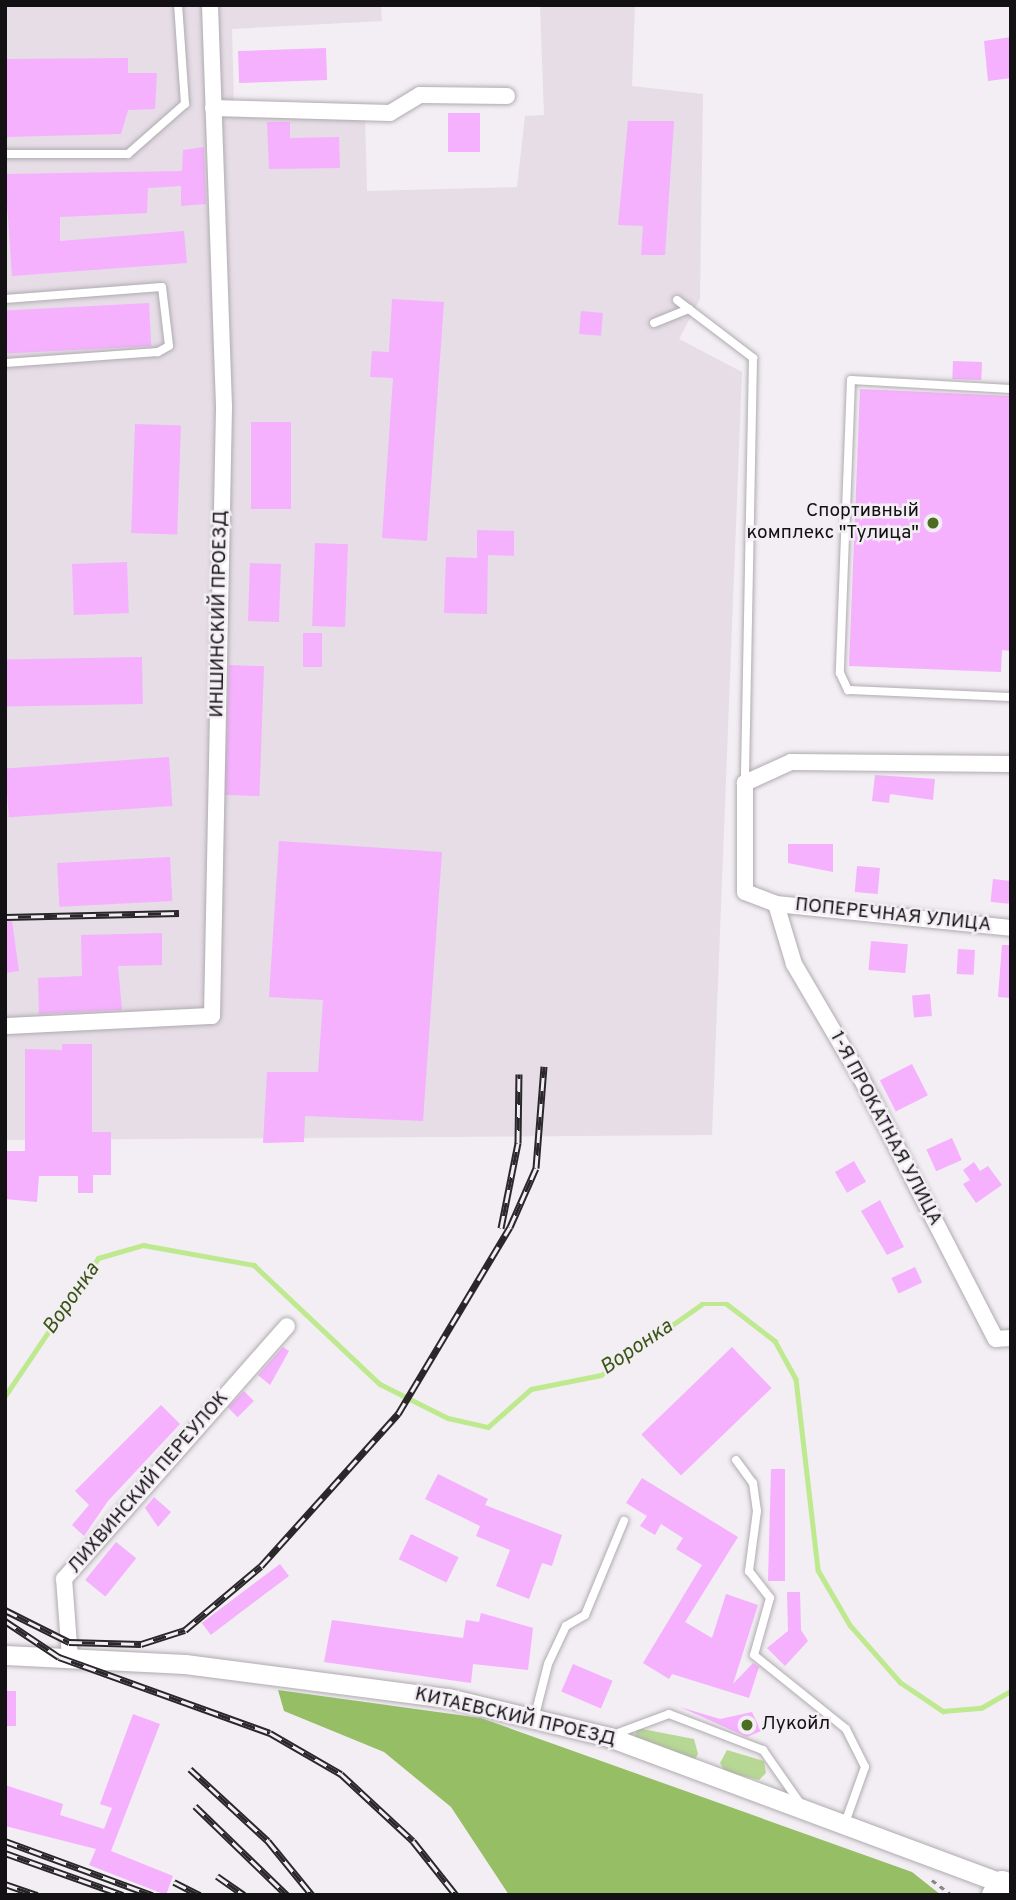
<!DOCTYPE html>
<html>
<head>
<meta charset="utf-8">
<style>
	body { margin:0 }
	#map { position:relative; width:1016px; height:1900px; overflow:hidden; background:#f2eef3; font-family:Overpass,sans-serif }
	div>[style] { position:absolute }
	[style*='--x'] { left:calc(var(--x)*1px); top:calc(var(--y)*1px); width:calc(var(--w)*1px); rotate:calc(var(--a)*1deg) }
	.built>* { inset:0; background:#e6dde7 }
	.green>* { inset:0; background:#b7d894 }
	.forest>* { inset:0; background:#95be65 }
	.stream>* { height:4.5px; margin:-2.25px; padding:0 2.25px; transform-origin:2.25px; border-radius:2.25px; background:#bee98e }
	.building>* { inset:0; background:#f5b1fd; transform-origin:0 0 }
	.path>* { height:2.5px; margin-top:-1.25px; transform-origin:0; background:repeating-linear-gradient(90deg,#89868a 0 5px,transparent 0 10px) }
	.roads { filter:drop-shadow(0 0 2px #afabaf) drop-shadow(0 0 2px #afabaf) }
	.service>* { height:8px; margin:-4px; padding:0 4px; transform-origin:4px; border-radius:4px; background:#fff }
	.minor>* { height:16px; margin:-8px; padding:0 8px; transform-origin:8px; border-radius:8px; background:#fff }
	.tertiary>* { height:19px; margin:-9.5px; padding:0 9.5px; transform-origin:9.5px; border-radius:9.5px; background:#fff }
	.primary>* { height:24px; margin:-12px; padding:0 12px; transform-origin:12px; border-radius:12px; background:#fff }
	.rail>* { height:7px; margin-top:-3.5px; transform-origin:0; background:repeating-linear-gradient(90deg,#f2eef3 0 13px,#2a272a 0 26px); box-sizing:border-box; border-block:2px solid #2a272a }
	.dots>* { width:19px; height:19px; translate:-50% -50%; box-sizing:border-box; border:4px solid #f2eef3; border-radius:50% }
	span { translate:-50% -50%; white-space:nowrap; text-align:center; line-height:1.15; -webkit-text-stroke:5px #f2eef3; paint-order:stroke }
	.poi-label { font-size:19px; color:#131113 }
	.right { translate:-100% -50%; text-align:right }
	.left { translate:0 -50%; text-align:left }
	.street-label { font-size:19px; color:#131113 }
	.water-label { font-size:21px; color:#3b5517; font-style:italic }
	.frame { position:absolute; inset:0; border:7px solid #131113; pointer-events:none }
</style>
</head>
<body>
<div id="map">
	<div class="built">
		<div style="clip-path:polygon(5px 5px,381px 5px,382px 21px,232px 29px,234px 107px,365px 115px,367px 191px,517px 187px,525px 116px,544px 115px,540px 5px,635px 5px,632px 86px,703px 94px,700px 299px,679px 339px,742px 372px,712px 1135px,5px 1140px)"></div>
	</div>
	<div class="green">
		<div style="clip-path:polygon(637px 1728px,694px 1739px,698px 1754px,695px 1759px,634px 1740px)"></div>
		<div style="clip-path:polygon(727px 1750px,764px 1761px,766px 1773px,759px 1780px,725px 1772px,720px 1763px)"></div>
	</div>
	<div class="forest">
		<div style="clip-path:polygon(278px 1690px,481px 1718px,912px 1872px,941px 1895px,509px 1895px,451px 1807px,384px 1752px,284px 1711px)"></div>
	</div>
	<div class="stream">
		<div style="--x:5;--y:1396;--w:166;--a:-56"></div>
		<div style="--x:98;--y:1258;--w:47;--a:-16.1"></div>
		<div style="--x:143;--y:1245;--w:113;--a:10.2"></div>
		<div style="--x:254;--y:1265;--w:173;--a:43.4"></div>
		<div style="--x:380;--y:1384;--w:76;--a:26.6"></div>
		<div style="--x:448;--y:1418;--w:41;--a:12.7"></div>
		<div style="--x:488;--y:1427;--w:57;--a:-41.5"></div>
		<div style="--x:531;--y:1389;--w:71;--a:-11.3"></div>
		<div style="--x:601;--y:1375;--w:123;--a:-35.1"></div>
		<div style="--x:702;--y:1304;--w:25;--a:0"></div>
		<div style="--x:727;--y:1304;--w:61;--a:37.6"></div>
		<div style="--x:775;--y:1341;--w:43;--a:61.1"></div>
		<div style="--x:796;--y:1379;--w:192;--a:83.4"></div>
		<div style="--x:818;--y:1570;--w:64;--a:59.8"></div>
		<div style="--x:850;--y:1625;--w:76;--a:48.7"></div>
		<div style="--x:900;--y:1682;--w:52;--a:34"></div>
		<div style="--x:943;--y:1711;--w:38;--a:-5"></div>
		<div style="--x:981;--y:1708;--w:34;--a:-30"></div>
	</div>
	<div class="building">
		<div style="clip-path:polygon(1011px 37px,1011px 78px,988px 81px,984px 41px)"></div>
		<div style="left:326px;top:48px;width:32px;height:88px;rotate:88deg"></div>
		<div style="clip-path:polygon(128px 58px,128px 73px,157px 73px,155px 109px,128px 110px,121px 134px,5px 137px,5px 59px)"></div>
		<div style="left:448px;top:113px;width:32px;height:39px"></div>
		<div style="clip-path:polygon(628px 121px,674px 121px,665px 255px,641px 255px,643px 226px,618px 225px)"></div>
		<div style="clip-path:polygon(267px 122px,290px 122px,290px 138px,339px 137px,340px 168px,269px 169px)"></div>
		<div style="clip-path:polygon(204px 147px,206px 204px,181px 206px,181px 186px,148px 188px,147px 213px,60px 217px,60px 241px,184px 231px,187px 263px,12px 276px,5px 174px,182px 171px,183px 150px)"></div>
		<div style="clip-path:polygon(392px 299px,444px 302px,427px 541px,382px 538px,393px 378px,370px 377px,372px 351px,389px 352px)"></div>
		<div style="left:149px;top:303px;width:43px;height:144px;rotate:87deg"></div>
		<div style="left:581px;top:311px;width:22px;height:23px;rotate:5deg"></div>
		<div style="left:953px;top:361px;width:29px;height:18px;rotate:2deg"></div>
		<div style="clip-path:polygon(860px 389px,1011px 396px,1011px 651px,1002px 650px,1001px 672px,849px 666px)"></div>
		<div style="left:251px;top:422px;width:40px;height:87px"></div>
		<div style="left:135px;top:424px;width:46px;height:109px;rotate:2deg"></div>
		<div style="clip-path:polygon(477px 530px,514px 531px,514px 556px,488px 555px,487px 614px,444px 613px,446px 557px,477px 558px)"></div>
		<div style="left:315px;top:543px;width:33px;height:83px;rotate:2deg"></div>
		<div style="left:127px;top:562px;width:51px;height:55px;rotate:88deg"></div>
		<div style="left:250px;top:563px;width:31px;height:58px;rotate:2deg"></div>
		<div style="left:303px;top:633px;width:19px;height:34px"></div>
		<div style="left:142px;top:657px;width:47px;height:137px;rotate:89deg"></div>
		<div style="left:229px;top:665px;width:35px;height:130px;rotate:2deg"></div>
		<div style="left:169px;top:757px;width:49px;height:164px;rotate:86deg"></div>
		<div style="clip-path:polygon(875px 775px,935px 779px,933px 800px,890px 794px,889px 803px,872px 801px)"></div>
		<div style="clip-path:polygon(279px 841px,442px 852px,423px 1121px,305px 1116px,304px 1142px,263px 1143px,267px 1072px,318px 1072px,323px 1000px,269px 997px)"></div>
		<div style="clip-path:polygon(788px 844px,833px 844px,833px 872px,788px 863px)"></div>
		<div style="left:170px;top:857px;width:44px;height:113px;rotate:87deg"></div>
		<div style="left:857px;top:866px;width:23px;height:26px;rotate:5deg"></div>
		<div style="left:993px;top:879px;width:18px;height:23px;rotate:6deg"></div>
		<div style="clip-path:polygon(12px 921px,19px 971px,5px 973px,5px 922px)"></div>
		<div style="clip-path:polygon(162px 933px,162px 965px,118px 966px,122px 1010px,39px 1014px,38px 978px,82px 976px,81px 935px)"></div>
		<div style="left:871px;top:941px;width:37px;height:29px;rotate:5deg"></div>
		<div style="clip-path:polygon(1002px 945px,1011px 945px,1011px 998px,998px 997px)"></div>
		<div style="left:958px;top:949px;width:17px;height:25px;rotate:3deg"></div>
		<div style="left:930px;top:994px;width:22px;height:18px;rotate:85deg"></div>
		<div style="clip-path:polygon(62px 1044px,92px 1044px,92px 1132px,111px 1132px,111px 1175px,93px 1175px,93px 1193px,78px 1193px,78px 1176px,39px 1176px,37px 1202px,5px 1199px,7px 1151px,25px 1151px,25px 1049px,62px 1050px)"></div>
		<div style="left:912px;top:1064px;width:35px;height:36px;rotate:63deg"></div>
		<div style="left:952px;top:1138px;width:24px;height:28px;rotate:66deg"></div>
		<div style="left:854px;top:1161px;width:24px;height:22px;rotate:60deg"></div>
		<div style="clip-path:polygon(974px 1162px,980px 1171px,988px 1166px,1002px 1185px,976px 1203px,963px 1184px,970px 1180px,963px 1170px)"></div>
		<div style="clip-path:polygon(880px 1200px,904px 1247px,887px 1255px,861px 1211px)"></div>
		<div style="left:915px;top:1267px;width:17px;height:26px;rotate:65deg"></div>
		<div style="clip-path:polygon(283px 1347px,289px 1351px,270px 1385px,258px 1375px)"></div>
		<div style="left:732px;top:1347px;width:57px;height:126px;rotate:46deg"></div>
		<div style="left:244px;top:1391px;width:14px;height:23px;rotate:45deg"></div>
		<div style="clip-path:polygon(161px 1405px,180px 1424px,108px 1501px,84px 1536px,72px 1525px,89px 1505px,75px 1491px)"></div>
		<div style="clip-path:polygon(771px 1469px,785px 1469px,785px 1581px,768px 1581px)"></div>
		<div style="clip-path:polygon(438px 1474px,488px 1499px,485px 1505px,562px 1535px,552px 1566px,542px 1563px,529px 1599px,496px 1586px,510px 1550px,476px 1536px,480px 1526px,425px 1499px)"></div>
		<div style="clip-path:polygon(642px 1478px,738px 1537px,685px 1622px,712px 1638px,726px 1594px,758px 1605px,733px 1684px,753px 1663px,759px 1667px,749px 1698px,672px 1674px,669px 1679px,643px 1663px,702px 1565px,676px 1549px,683px 1538px,661px 1524px,655px 1535px,640px 1526px,647px 1516px,626px 1503px)"></div>
		<div style="clip-path:polygon(154px 1497px,171px 1512px,158px 1527px,145px 1508px)"></div>
		<div style="left:411px;top:1534px;width:53px;height:28px;rotate:26deg"></div>
		<div style="left:116px;top:1542px;width:26px;height:49px;rotate:39deg"></div>
		<div style="left:280px;top:1564px;width:15px;height:98px;rotate:53deg"></div>
		<div style="clip-path:polygon(787px 1592px,800px 1592px,801px 1630px,808px 1641px,785px 1666px,767px 1648px,788px 1631px)"></div>
		<div style="clip-path:polygon(481px 1613px,533px 1628px,528px 1670px,473px 1664px,471px 1683px,324px 1662px,332px 1620px,463px 1638px,466px 1620px,479px 1622px)"></div>
		<div style="left:573px;top:1664px;width:43px;height:30px;rotate:23deg"></div>
		<div style="left:5px;top:1691px;width:11px;height:35px"></div>
		<div style="clip-path:polygon(680px 1707px,720px 1719px,752px 1712px,761px 1731px,747px 1737px)"></div>
		<div style="clip-path:polygon(133px 1714px,160px 1724px,111px 1851px,173px 1876px,166px 1895px,89px 1865px,96px 1849px,5px 1826px,5px 1785px,63px 1804px,60px 1815px,104px 1829px,112px 1808px,100px 1804px)"></div>
	</div>
	<div class="path">
		<div style="--x:932;--y:1880;--w:25;--a:37"></div>
	</div>
	<div class="roads">
		<div class="service">
			<div style="--x:5;--y:154;--w:123;--a:0"></div>
			<div style="--x:128;--y:154;--w:76;--a:-41.3"></div>
			<div style="--x:185;--y:104;--w:99;--a:-94"></div>
			<div style="--x:5;--y:299;--w:157;--a:-4.4"></div>
			<div style="--x:162;--y:287;--w:59;--a:83.2"></div>
			<div style="--x:169;--y:346;--w:13;--a:151"></div>
			<div style="--x:158;--y:352;--w:153;--a:175.9"></div>
			<div style="--x:677;--y:300;--w:96;--a:37.3"></div>
			<div style="--x:753;--y:358;--w:425;--a:91.1"></div>
			<div style="--x:654;--y:323;--w:38;--a:-22"></div>
			<div style="--x:1011;--y:389;--w:160;--a:-176.8"></div>
			<div style="--x:851;--y:380;--w:293;--a:92.2"></div>
			<div style="--x:840;--y:673;--w:19;--a:65"></div>
			<div style="--x:848;--y:690;--w:163;--a:2.5"></div>
			<div style="--x:736;--y:1460;--w:29;--a:54"></div>
			<div style="--x:753;--y:1483;--w:28;--a:82"></div>
			<div style="--x:757;--y:1511;--w:61;--a:97.6"></div>
			<div style="--x:749;--y:1571;--w:34;--a:52"></div>
			<div style="--x:770;--y:1598;--w:59;--a:105.7"></div>
			<div style="--x:754;--y:1655;--w:118;--a:38.8"></div>
			<div style="--x:846;--y:1729;--w:42;--a:63.4"></div>
			<div style="--x:865;--y:1767;--w:59;--a:109.7"></div>
			<div style="--x:534;--y:1719;--w:57;--a:-75.7"></div>
			<div style="--x:548;--y:1664;--w:42;--a:-64.7"></div>
			<div style="--x:566;--y:1626;--w:22;--a:-30"></div>
			<div style="--x:585;--y:1615;--w:102;--a:-67.5"></div>
			<div style="--x:610;--y:1736;--w:63;--a:-20.4"></div>
			<div style="--x:669;--y:1714;--w:101;--a:21"></div>
			<div style="--x:763;--y:1750;--w:65;--a:55.1"></div>
		</div>
		<div class="minor">
			<div style="--x:213;--y:108;--w:177;--a:1.6"></div>
			<div style="--x:390;--y:113;--w:35;--a:-31"></div>
			<div style="--x:420;--y:95;--w:87;--a:0.7"></div>
			<div style="--x:1011;--y:764;--w:220;--a:-179.5"></div>
			<div style="--x:791;--y:762;--w:51;--a:155.5"></div>
			<div style="--x:745;--y:783;--w:109;--a:90"></div>
			<div style="--x:745;--y:892;--w:33;--a:21"></div>
			<div style="--x:776;--y:904;--w:236;--a:5.8"></div>
			<div style="--x:776;--y:904;--w:63;--a:73.3"></div>
			<div style="--x:794;--y:964;--w:132;--a:59.6"></div>
			<div style="--x:861;--y:1078;--w:294;--a:62.7"></div>
			<div style="--x:996;--y:1339;--w:15;--a:-4"></div>
			<div style="--x:5;--y:1026;--w:207;--a:-2.8"></div>
			<div style="--x:212;--y:1016;--w:610;--a:-88.87"></div>
			<div style="--x:224;--y:406;--w:401;--a:-92"></div>
			<div style="--x:70;--y:1658;--w:79;--a:-94.3"></div>
			<div style="--x:64;--y:1579;--w:337;--a:-48.6"></div>
		</div>
		<div class="tertiary">
			<div style="--x:5;--y:1655;--w:180;--a:2.9"></div>
			<div style="--x:185;--y:1664;--w:265;--a:7.4"></div>
			<div style="--x:448;--y:1698;--w:166;--a:13.6"></div>
			<div style="--x:609;--y:1737;--w:419;--a:20.4"></div>
		</div>
		<div class="primary">
			<div style="--x:994;--y:1895;--w:14;--a:-56"></div>
			<div style="--x:1002;--y:1883;--w:9;--a:18"></div>
		</div>
	</div>
	<div class="rail">
		<div style="--x:5;--y:917;--w:174;--a:-1.3"></div>
		<div style="--x:501;--y:1228;--w:87;--a:-78.7"></div>
		<div style="--x:518;--y:1143;--w:69;--a:-89.2"></div>
		<div style="--x:5;--y:1610;--w:72;--a:26.6"></div>
		<div style="--x:69;--y:1642;--w:72;--a:1.6"></div>
		<div style="--x:141;--y:1644;--w:46;--a:-17.7"></div>
		<div style="--x:185;--y:1630;--w:99;--a:-40.1"></div>
		<div style="--x:261;--y:1566;--w:205;--a:-48"></div>
		<div style="--x:398;--y:1414;--w:218;--a:-59.1"></div>
		<div style="--x:510;--y:1227;--w:64;--a:-66.2"></div>
		<div style="--x:536;--y:1168;--w:102;--a:-85.5"></div>
		<div style="--x:5;--y:1621;--w:65;--a:33.7"></div>
		<div style="--x:59;--y:1657;--w:224;--a:19.8"></div>
		<div style="--x:270;--y:1733;--w:82;--a:30"></div>
		<div style="--x:341;--y:1774;--w:98;--a:42.9"></div>
		<div style="--x:413;--y:1841;--w:69;--a:51.5"></div>
		<div style="--x:190;--y:1769;--w:106;--a:42.7"></div>
		<div style="--x:268;--y:1841;--w:70;--a:50.8"></div>
		<div style="--x:195;--y:1806;--w:128;--a:44.1"></div>
		<div style="--x:5;--y:1841;--w:157;--a:20.2"></div>
		<div style="--x:5;--y:1853;--w:125;--a:19.6"></div>
		<div style="--x:217;--y:1876;--w:33;--a:35"></div>
		<div style="--x:174;--y:1882;--w:29;--a:27"></div>
		<div style="--x:5;--y:1884;--w:34;--a:19"></div>
	</div>
	<div class="dots">
		<div style="left:933px;top:523px;background:#4c6c21"></div>
		<div style="left:747px;top:1725px;background:#4c6c21"></div>
	</div>
	<div class="poi-label">
		<span class="right" style="left:919px;top:523px">Спортивный<br>комплекс "Тулица"</span>
		<span class="left" style="left:761px;top:1725px">Лукойл</span>
	</div>
	<div class="street-label">
		<span style="left:220px;top:614px;rotate:-89deg">ИНШИНСКИЙ ПРОЕЗД</span>
		<span style="left:893px;top:916px;rotate:6deg">ПОПЕРЕЧНАЯ УЛИЦА</span>
		<span style="left:885px;top:1129px;rotate:62deg">1-Я ПРОКАТНАЯ УЛИЦА</span>
		<span style="left:149px;top:1483px;rotate:-49deg">ЛИХВИНСКИЙ ПЕРЕУЛОК</span>
		<span style="left:515px;top:1718px;rotate:13deg">КИТАЕВСКИЙ ПРОЕЗД</span>
	</div>
	<div class="water-label">
		<span style="left:72px;top:1299px;rotate:-55deg">Воронка</span>
		<span style="left:637px;top:1348px;rotate:-34deg">Воронка</span>
	</div>
	<div class="frame"></div>
</div>
</body>
</html>
